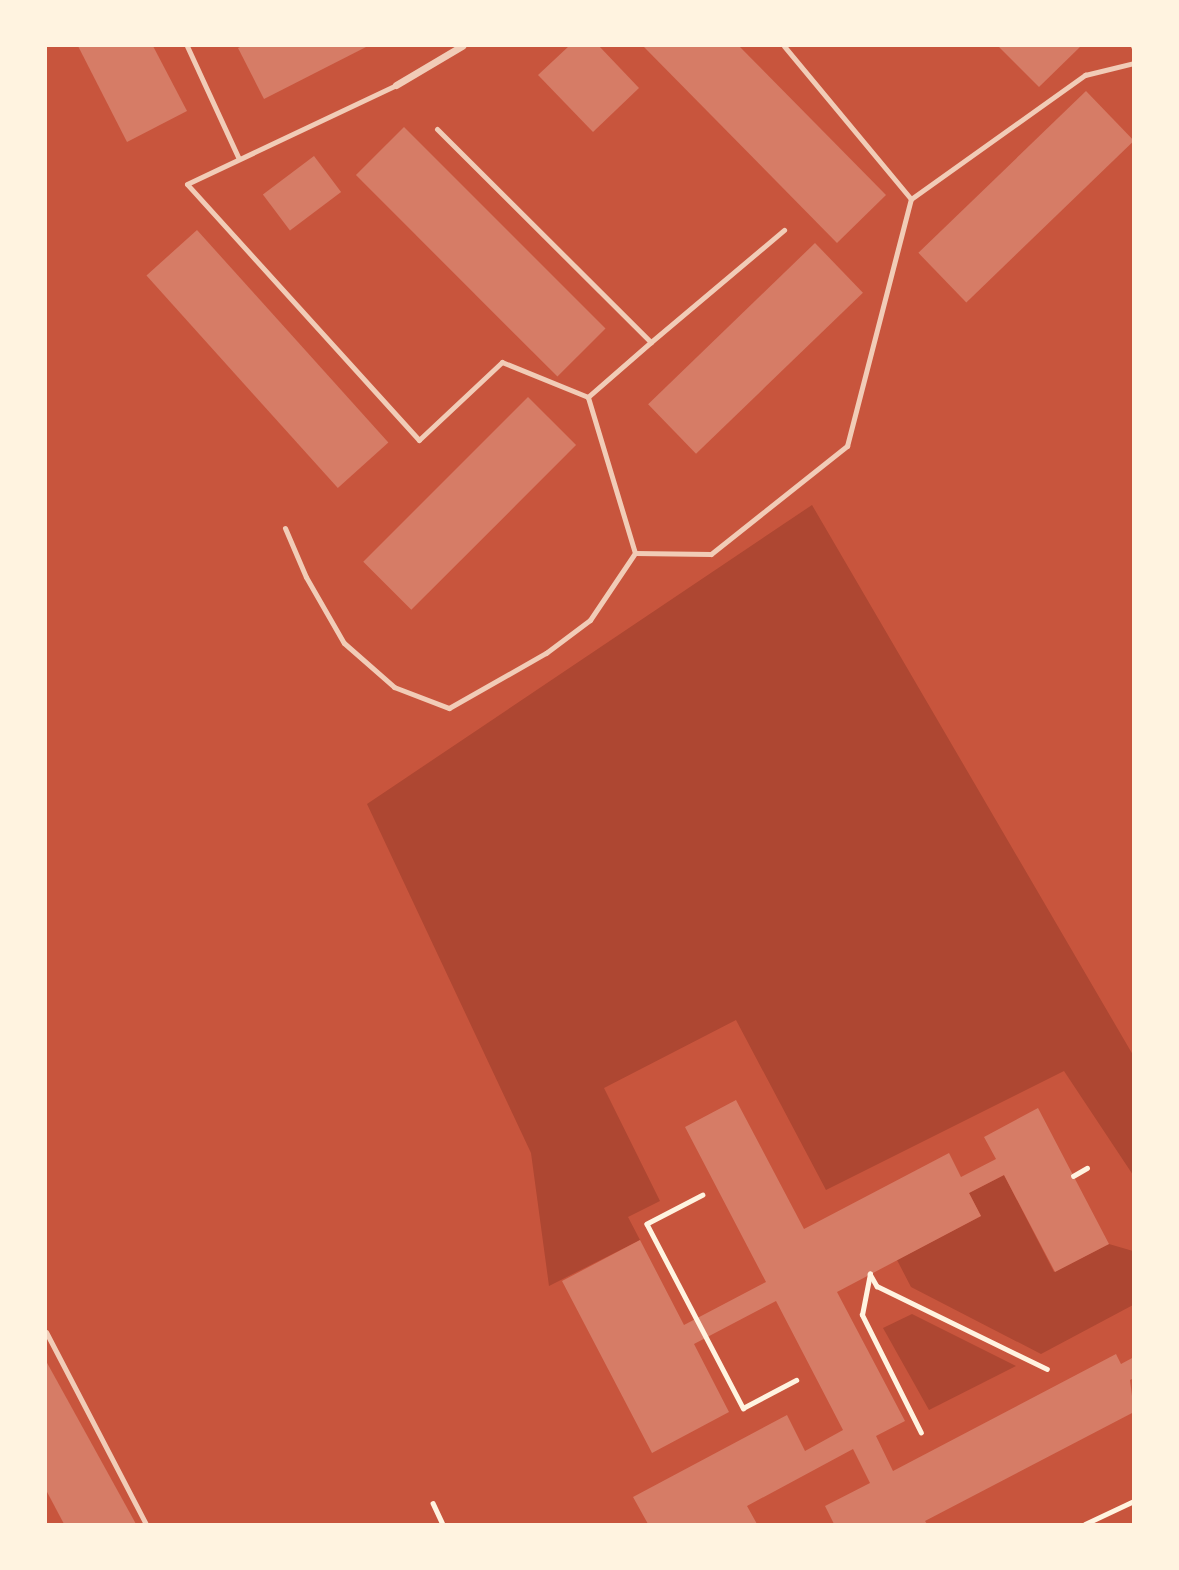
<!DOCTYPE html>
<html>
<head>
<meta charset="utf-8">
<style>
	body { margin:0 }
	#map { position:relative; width:1179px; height:1570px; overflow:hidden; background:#c8553d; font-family:Lato,sans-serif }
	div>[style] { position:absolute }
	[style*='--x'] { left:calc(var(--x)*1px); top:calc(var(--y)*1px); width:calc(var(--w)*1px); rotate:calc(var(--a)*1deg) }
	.green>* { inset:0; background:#ae4732 }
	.building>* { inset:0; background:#d67c66; transform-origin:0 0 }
	.path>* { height:4.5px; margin:-2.25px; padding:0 2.25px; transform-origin:2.25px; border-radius:2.25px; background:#fff3e0 }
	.service>* { height:5px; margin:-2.5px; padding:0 2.5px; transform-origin:2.5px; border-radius:2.5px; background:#f1ccb7 }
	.minor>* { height:7px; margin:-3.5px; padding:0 3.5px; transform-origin:3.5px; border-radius:3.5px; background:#f1ccb7 }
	span { translate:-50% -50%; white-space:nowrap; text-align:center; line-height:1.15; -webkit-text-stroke:6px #fff3e0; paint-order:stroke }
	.frame { position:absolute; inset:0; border:47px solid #fff3e0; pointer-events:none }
</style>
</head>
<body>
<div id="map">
	<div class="green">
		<div style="clip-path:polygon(812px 505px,1133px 1055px,1133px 1175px,1064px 1071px,826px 1190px,736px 1020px,604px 1088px,660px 1201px,628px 1217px,640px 1240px,549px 1286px,531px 1153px,367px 804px)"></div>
		<div style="clip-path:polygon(1004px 1175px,1054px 1272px,1109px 1244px,1133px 1251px,1133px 1305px,1041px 1354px,911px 1287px,897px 1260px,981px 1216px,969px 1193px)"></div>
		<div style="clip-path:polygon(912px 1314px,1016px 1366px,929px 1410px,883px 1328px)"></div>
	</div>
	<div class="building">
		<div style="clip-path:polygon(78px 46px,153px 46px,187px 111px,127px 142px)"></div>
		<div style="clip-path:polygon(242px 46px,368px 46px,264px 99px,238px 48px)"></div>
		<div style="clip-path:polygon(569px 46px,599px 46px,639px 88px,593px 132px,538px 75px)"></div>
		<div style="clip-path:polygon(643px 46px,739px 46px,886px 195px,837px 243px)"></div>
		<div style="clip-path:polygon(998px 46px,1081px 46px,1039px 87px)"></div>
		<div style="left:1086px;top:91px;width:69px;height:233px;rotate:46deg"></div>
		<div style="left:404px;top:127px;width:285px;height:68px;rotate:45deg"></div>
		<div style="left:314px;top:156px;width:45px;height:64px;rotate:53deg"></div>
		<div style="left:197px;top:230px;width:286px;height:68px;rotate:48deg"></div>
		<div style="left:815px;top:243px;width:69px;height:232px;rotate:46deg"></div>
		<div style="left:528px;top:397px;width:68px;height:233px;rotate:45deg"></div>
		<div style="clip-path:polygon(736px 1100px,804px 1229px,949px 1153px,961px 1177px,996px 1159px,984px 1137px,1038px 1108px,1109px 1244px,1055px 1272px,1004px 1175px,969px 1193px,981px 1216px,837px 1292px,905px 1421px,876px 1436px,893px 1471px,1116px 1354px,1121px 1364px,1134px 1357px,1134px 1378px,1130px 1380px,1134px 1412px,925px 1521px,927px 1524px,834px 1524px,825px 1506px,870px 1483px,853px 1449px,747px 1506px,757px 1524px,648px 1524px,633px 1497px,787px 1415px,805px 1451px,843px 1430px,776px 1301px,694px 1344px,729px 1412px,652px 1453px,562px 1281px,640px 1240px,684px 1325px,766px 1282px,685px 1127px)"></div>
		<div style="clip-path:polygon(46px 1361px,136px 1524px,64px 1524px,46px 1490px)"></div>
	</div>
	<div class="path">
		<div style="--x:1073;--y:1176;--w:16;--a:-30"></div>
		<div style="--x:703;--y:1195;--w:63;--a:152.6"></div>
		<div style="--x:647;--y:1224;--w:208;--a:62.4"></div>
		<div style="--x:743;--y:1408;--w:60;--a:-27.8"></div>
		<div style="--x:921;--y:1433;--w:132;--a:-116.6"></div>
		<div style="--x:862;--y:1315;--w:42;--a:-79"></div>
		<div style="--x:870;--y:1274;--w:14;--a:60"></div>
		<div style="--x:877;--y:1286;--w:189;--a:26"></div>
		<div style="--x:433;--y:1503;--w:23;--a:65"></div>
		<div style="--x:1085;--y:1524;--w:54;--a:-25.1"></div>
	</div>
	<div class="service">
		<div style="--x:187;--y:46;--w:124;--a:65.3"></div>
		<div style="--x:1133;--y:46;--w:1;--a:0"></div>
		<div style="--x:437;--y:129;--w:302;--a:44.9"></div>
		<div style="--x:651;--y:342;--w:84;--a:138.9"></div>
		<div style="--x:911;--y:199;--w:214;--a:-35.5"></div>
		<div style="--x:1085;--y:75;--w:50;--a:-13.8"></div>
		<div style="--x:651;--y:342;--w:174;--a:-40.1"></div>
		<div style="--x:285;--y:528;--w:53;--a:66.8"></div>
		<div style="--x:306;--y:577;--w:76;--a:60.1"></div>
		<div style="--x:344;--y:643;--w:67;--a:41.3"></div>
		<div style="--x:394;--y:687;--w:59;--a:20.9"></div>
		<div style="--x:449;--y:708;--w:112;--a:-29.6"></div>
		<div style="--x:546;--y:653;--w:55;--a:-36.9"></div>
		<div style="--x:590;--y:620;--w:81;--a:-56.1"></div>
		<div style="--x:635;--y:553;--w:163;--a:-106.8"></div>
		<div style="--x:588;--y:397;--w:93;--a:-157.9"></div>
		<div style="--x:502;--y:362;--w:114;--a:136.8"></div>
		<div style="--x:419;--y:440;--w:345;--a:-132.2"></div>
		<div style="--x:187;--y:184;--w:231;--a:-25.3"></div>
		<div style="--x:635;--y:553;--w:76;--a:0.8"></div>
		<div style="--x:711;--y:554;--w:174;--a:-38.5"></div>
		<div style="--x:847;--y:446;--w:255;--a:-75.5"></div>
		<div style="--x:911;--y:199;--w:199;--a:-129.7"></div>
		<div style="--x:46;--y:1332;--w:216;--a:62.5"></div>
	</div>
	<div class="minor">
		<div style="--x:396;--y:85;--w:77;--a:-30.6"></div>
	</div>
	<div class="frame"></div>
</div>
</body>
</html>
